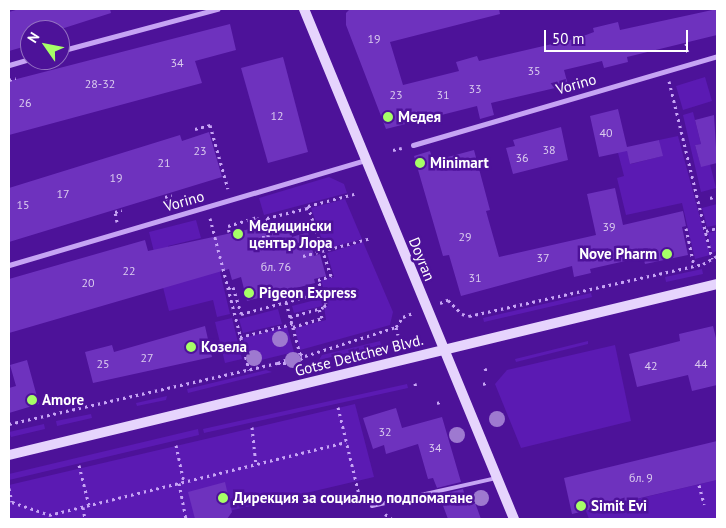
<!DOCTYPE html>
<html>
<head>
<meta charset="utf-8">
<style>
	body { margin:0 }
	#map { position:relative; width:726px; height:528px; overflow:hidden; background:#4d1299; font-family:"PT Sans",sans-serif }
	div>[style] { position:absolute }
	.green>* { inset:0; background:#5b1ab3 }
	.building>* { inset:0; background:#6e32be }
	.path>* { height:3px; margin-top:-1.5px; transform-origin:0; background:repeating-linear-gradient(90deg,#c6a4f4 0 2.5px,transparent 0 6.5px) }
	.lane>* { height:4px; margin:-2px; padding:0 2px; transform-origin:2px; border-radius:2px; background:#c6a4f4 }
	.street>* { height:5px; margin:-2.5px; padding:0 2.5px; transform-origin:2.5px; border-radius:2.5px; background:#c6a4f4 }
	.secondary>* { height:10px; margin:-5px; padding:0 5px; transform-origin:5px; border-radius:5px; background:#e6d4fd }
	.trees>* { width:16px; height:16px; margin:-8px; border-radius:50%; background:#9e79d0 }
	.dots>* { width:14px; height:14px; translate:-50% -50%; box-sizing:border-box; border:2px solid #4d1299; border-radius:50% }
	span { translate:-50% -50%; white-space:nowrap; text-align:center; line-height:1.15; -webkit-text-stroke:5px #4d1299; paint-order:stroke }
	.number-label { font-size:12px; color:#dbccef }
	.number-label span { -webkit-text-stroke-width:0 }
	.street-label { font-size:15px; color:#fff }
	.poi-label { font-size:15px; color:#fff; font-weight:700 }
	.left { translate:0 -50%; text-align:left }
	.right { translate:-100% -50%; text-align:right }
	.frame { position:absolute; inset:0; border:10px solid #fff; pointer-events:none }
	.north { position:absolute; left:20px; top:20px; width:50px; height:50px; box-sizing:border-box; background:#4d1299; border:1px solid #9471c2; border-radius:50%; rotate:303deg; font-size:14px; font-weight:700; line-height:20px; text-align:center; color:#fff }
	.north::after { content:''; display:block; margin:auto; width:18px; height:22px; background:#a6ff67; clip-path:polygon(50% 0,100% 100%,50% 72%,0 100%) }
	.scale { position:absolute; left:544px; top:30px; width:144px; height:22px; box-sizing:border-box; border:2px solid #fff; border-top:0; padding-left:6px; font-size:15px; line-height:18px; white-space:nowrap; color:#fff; -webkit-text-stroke:4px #4d1299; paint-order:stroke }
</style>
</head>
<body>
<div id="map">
	<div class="green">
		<i style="clip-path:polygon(705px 77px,712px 101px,683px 110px,676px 86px)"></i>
		<i style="clip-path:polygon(693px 112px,701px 144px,695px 145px,701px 166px,710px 164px,716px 188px,701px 192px,683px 115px)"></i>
		<i style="clip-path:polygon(678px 136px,710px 255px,695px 259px,682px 203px,626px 215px,617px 178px,624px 176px,617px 149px,626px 147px,631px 164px,662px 156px,659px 140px)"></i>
		<i style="clip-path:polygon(329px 177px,344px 184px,347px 193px,264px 215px,259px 198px)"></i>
		<i style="clip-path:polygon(345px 199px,362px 239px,325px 249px,311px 208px)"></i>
		<i style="clip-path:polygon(717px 204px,717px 225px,707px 227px,702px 208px)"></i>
		<i style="clip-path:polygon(196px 220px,201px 238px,168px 246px,177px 282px,216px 255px,230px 314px,217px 317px,213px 300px,169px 311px,149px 232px)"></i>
		<i style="clip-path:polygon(717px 231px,717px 251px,712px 253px,708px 233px)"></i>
		<i style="clip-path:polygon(363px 242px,393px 312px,390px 325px,300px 350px,295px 328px,326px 320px,324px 307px,328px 306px,321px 280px,334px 277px,327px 253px)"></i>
		<i style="clip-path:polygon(702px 269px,703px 274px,666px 282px,665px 277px)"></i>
		<i style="clip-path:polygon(591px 293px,592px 297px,484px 322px,483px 318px)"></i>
		<i style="clip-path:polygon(323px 298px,322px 306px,294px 313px,292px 306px)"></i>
		<i style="clip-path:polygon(278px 309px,282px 324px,243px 333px,239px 319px)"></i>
		<i style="clip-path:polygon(232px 318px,242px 359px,225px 363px,215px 322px)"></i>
		<i style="clip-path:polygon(287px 327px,294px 352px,249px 363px,243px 338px)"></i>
		<i style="clip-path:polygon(380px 341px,381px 345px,319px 360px,322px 355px)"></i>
		<i style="clip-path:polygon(588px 341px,588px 344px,516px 362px,515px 359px)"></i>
		<i style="clip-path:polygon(615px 345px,631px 421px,521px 448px,495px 384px,507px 370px)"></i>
		<i style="clip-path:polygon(266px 370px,272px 372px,188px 393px,187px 389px)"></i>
		<i style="clip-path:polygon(407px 384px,408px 388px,204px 433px,203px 429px)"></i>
		<i style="clip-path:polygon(167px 396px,166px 400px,137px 406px,136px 403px)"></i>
		<i style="clip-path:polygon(355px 404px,374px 477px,195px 519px,10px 519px,9px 485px)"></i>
		<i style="clip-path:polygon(91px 414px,92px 418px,57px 426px,56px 421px)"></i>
		<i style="clip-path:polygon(44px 424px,45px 429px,11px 437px,9px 432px)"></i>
		<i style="clip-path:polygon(198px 429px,199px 435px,9px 480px,9px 474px)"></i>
		<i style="clip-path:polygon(717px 480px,717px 519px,589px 519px,586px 511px)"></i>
	</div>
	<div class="building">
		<i style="clip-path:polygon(19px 9px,110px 9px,111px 13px,58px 30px,30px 30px,30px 45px,9px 51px,9px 12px)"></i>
		<i style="clip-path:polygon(350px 9px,499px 9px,500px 14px,390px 42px,403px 85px,459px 71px,456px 62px,477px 56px,479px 61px,578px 38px,594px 32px,593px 28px,618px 22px,620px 30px,717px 9px,717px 35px,627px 57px,628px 62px,604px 68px,602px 61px,564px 70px,568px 85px,491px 103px,494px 115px,480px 119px,477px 106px,386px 129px,346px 25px,346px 13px)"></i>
		<i style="clip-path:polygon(230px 24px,236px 50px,195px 61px,202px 83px,9px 135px,9px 81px)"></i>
		<i style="clip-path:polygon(283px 57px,308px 152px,268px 163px,241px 68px)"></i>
		<i style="clip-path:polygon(618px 109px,627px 147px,659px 140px,663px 156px,630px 164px,627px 151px,599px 157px,590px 116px)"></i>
		<i style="clip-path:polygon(714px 115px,717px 163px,701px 167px,695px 145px,701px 144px,695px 120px)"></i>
		<i style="clip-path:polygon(561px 127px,568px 160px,513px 174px,506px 148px,515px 146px,513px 140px)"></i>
		<i style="clip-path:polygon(209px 132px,222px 177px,9px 242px,9px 188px,180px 135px,182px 141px)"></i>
		<i style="clip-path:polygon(474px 150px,490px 210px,486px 211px,499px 257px,596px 235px,587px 194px,615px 188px,623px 225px,683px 211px,686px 226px,682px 227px,688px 255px,645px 264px,643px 257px,590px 269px,591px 273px,574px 277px,572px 266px,461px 296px,449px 255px,443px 256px,414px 156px,430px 151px,433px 161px)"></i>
		<i style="clip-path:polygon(288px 221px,292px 237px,308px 232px,314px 256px,320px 254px,326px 276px,314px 279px,315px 283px,247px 301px,241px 277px,232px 280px,229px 269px,9px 333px,9px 279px,145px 240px,148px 251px)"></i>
		<i style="clip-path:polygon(205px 326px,212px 357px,93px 383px,85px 352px,112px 345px,114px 352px)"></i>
		<i style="clip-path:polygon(713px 326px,717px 342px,717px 385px,692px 391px,688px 375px,637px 387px,629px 354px,680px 341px,679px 334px)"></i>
		<i style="clip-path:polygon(27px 360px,39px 404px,9px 413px,9px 388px,16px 386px,10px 365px)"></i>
		<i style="clip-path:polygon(396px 408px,402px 428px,442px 417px,461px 482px,437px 488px,433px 478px,428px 479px,418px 444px,386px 454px,384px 445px,373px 449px,363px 418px)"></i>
		<i style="clip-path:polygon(717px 441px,717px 480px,572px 514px,564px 478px)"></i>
		<i style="clip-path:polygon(225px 482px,232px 512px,227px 519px,195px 519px,188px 492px)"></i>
		<i style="clip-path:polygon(463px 489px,465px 496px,472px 494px,481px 519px,448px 519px,439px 495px)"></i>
	</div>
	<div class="path">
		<i style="left:686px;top:43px;width:10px;rotate:79deg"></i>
		<i style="left:9px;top:80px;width:7px;rotate:-16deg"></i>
		<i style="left:669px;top:81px;width:183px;rotate:76.4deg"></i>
		<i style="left:195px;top:129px;width:16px;rotate:-15deg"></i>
		<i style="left:210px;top:125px;width:66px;rotate:74.3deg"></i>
		<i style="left:393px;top:150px;width:9px;rotate:-13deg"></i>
		<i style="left:710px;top:198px;width:7px;rotate:-16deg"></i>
		<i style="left:168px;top:208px;width:11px;rotate:-105deg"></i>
		<i style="left:165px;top:197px;width:7px;rotate:-16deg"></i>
		<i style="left:210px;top:218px;width:157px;rotate:75.6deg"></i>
		<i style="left:117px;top:222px;width:10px;rotate:-101deg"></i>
		<i style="left:115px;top:212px;width:7px;rotate:-16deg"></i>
		<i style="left:270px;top:226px;width:9px;rotate:-111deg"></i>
		<i style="left:267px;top:218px;width:42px;rotate:-13.7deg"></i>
		<i style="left:686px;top:228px;width:39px;rotate:78deg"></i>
		<i style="left:261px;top:230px;width:5px;rotate:-22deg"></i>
		<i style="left:266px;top:228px;width:16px;rotate:75deg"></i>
		<i style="left:706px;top:231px;width:11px;rotate:-15deg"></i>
		<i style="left:229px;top:232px;width:6px;rotate:-99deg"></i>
		<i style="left:228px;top:226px;width:30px;rotate:-17deg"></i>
		<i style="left:257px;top:217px;width:29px;rotate:72deg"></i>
		<i style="left:303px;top:256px;width:70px;rotate:-14.8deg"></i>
		<i style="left:228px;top:288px;width:5px;rotate:-11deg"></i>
		<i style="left:233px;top:287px;width:28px;rotate:73deg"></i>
		<i style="left:241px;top:314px;width:78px;rotate:-14.9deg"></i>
		<i style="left:286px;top:302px;width:54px;rotate:74.9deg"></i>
		<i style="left:440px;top:303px;width:9px;rotate:-21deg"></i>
		<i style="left:448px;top:300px;width:20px;rotate:45deg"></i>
		<i style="left:462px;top:314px;width:7px;rotate:16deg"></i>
		<i style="left:469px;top:316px;width:240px;rotate:-12.5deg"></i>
		<i style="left:703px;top:264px;width:16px;rotate:-30deg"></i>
		<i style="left:290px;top:317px;width:35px;rotate:-16deg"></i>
		<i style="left:324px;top:307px;width:4px;rotate:-56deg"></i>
		<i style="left:326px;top:304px;width:25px;rotate:-108deg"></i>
		<i style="left:318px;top:280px;width:14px;rotate:-17deg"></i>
		<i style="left:331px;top:276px;width:74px;rotate:-108.2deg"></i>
		<i style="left:308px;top:206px;width:48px;rotate:-14.6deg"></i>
		<i style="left:293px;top:327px;width:30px;rotate:-17deg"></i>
		<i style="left:322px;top:318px;width:9px;rotate:-108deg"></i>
		<i style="left:396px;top:327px;width:8px;rotate:76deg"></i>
		<i style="left:240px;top:337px;width:54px;rotate:-14deg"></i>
		<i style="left:278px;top:363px;width:24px;rotate:-22deg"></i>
		<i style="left:300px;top:354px;width:5px;rotate:22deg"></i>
		<i style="left:485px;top:368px;width:5px;rotate:68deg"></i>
		<i style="left:415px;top:383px;width:6px;rotate:81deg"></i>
		<i style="left:483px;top:384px;width:6px;rotate:-18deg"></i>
		<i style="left:437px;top:403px;width:3px;rotate:-18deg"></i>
		<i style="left:338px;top:407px;width:99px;rotate:76.5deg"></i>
		<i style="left:9px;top:424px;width:275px;rotate:-12.8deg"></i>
		<i style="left:277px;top:363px;width:18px"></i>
		<i style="left:295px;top:363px;width:12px;rotate:-35deg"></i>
		<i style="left:305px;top:356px;width:96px;rotate:-17.7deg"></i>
		<i style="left:396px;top:327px;width:12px;rotate:-55deg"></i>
		<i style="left:403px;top:317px;width:11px;rotate:-22deg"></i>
		<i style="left:252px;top:427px;width:37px;rotate:84deg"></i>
		<i style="left:176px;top:445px;width:38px;rotate:78deg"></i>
		<i style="left:79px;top:465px;width:41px;rotate:76deg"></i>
		<i style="left:179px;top:483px;width:37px;rotate:79deg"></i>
		<i style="left:699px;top:485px;width:20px;rotate:75deg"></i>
		<i style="left:9px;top:488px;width:14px;rotate:78deg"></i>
		<i style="left:12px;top:502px;width:39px;rotate:19deg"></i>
		<i style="left:49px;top:515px;width:306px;rotate:-13.8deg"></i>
		<i style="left:83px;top:507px;width:12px;rotate:81deg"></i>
		<i style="left:385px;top:514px;width:9px;rotate:36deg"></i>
	</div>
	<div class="lane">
		<i style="left:372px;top:506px;width:127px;rotate:-12.7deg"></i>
	</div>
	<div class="street">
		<i style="left:60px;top:51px;width:163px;rotate:-15deg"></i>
		<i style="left:9px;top:65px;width:22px;rotate:-16deg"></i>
		<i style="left:413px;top:145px;width:317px;rotate:-16.3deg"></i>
		<i style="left:9px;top:265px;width:372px;rotate:-16.4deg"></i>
	</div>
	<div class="secondary">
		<i style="left:304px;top:9px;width:552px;rotate:67.62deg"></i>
		<i style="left:9px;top:455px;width:728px;rotate:-13.58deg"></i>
	</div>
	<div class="trees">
		<i style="left:280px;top:339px"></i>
		<i style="left:254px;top:358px"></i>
		<i style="left:293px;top:360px"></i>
		<i style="left:497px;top:419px"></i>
		<i style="left:457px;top:435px"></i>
		<i style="left:481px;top:498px"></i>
	</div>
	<div class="dots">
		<i style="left:388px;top:117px;background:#a6ff67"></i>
		<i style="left:420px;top:163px;background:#a6ff67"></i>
		<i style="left:238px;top:234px;background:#a6ff67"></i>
		<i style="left:667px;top:254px;background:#a6ff67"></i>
		<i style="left:249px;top:293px;background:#a6ff67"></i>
		<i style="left:191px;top:347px;background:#a6ff67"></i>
		<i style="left:32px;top:400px;background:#a6ff67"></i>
		<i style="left:223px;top:498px;background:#a6ff67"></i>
		<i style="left:581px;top:506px;background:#a6ff67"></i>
	</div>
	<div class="number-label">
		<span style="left:374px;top:39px">19</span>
		<span style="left:177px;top:63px">34</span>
		<span style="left:534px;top:71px">35</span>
		<span style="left:100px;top:84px">28-32</span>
		<span style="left:475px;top:89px">33</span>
		<span style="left:396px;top:95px">23</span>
		<span style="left:443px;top:95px">31</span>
		<span style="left:25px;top:103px">26</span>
		<span style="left:277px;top:116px">12</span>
		<span style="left:606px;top:133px">40</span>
		<span style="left:549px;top:150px">38</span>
		<span style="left:200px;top:151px">23</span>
		<span style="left:522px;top:158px">36</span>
		<span style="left:164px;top:163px">21</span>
		<span style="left:116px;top:178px">19</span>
		<span style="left:63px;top:194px">17</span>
		<span style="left:23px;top:205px">15</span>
		<span style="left:609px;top:227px">39</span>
		<span style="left:465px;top:237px">29</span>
		<span style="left:543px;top:258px">37</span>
		<span style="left:276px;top:267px">бл. 76</span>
		<span style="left:129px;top:271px">22</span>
		<span style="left:475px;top:278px">31</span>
		<span style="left:88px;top:283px">20</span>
		<span style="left:147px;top:358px">27</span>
		<span style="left:103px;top:364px">25</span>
		<span style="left:701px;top:364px">44</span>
		<span style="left:651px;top:366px">42</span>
		<span style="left:385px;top:432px">32</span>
		<span style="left:435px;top:448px">34</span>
		<span style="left:641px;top:478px">бл. 9</span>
	</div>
	<div class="street-label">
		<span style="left:576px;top:84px;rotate:-16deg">Vorino</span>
		<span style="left:184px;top:201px;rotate:-16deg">Vorino</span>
		<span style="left:422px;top:259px;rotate:68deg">Doyran</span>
		<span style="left:359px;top:355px;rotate:-14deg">Gotse Deltchev Blvd.</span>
	</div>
	<div class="poi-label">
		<span class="left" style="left:398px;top:117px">Медея</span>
		<span class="left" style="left:430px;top:163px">Minimart</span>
		<span class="left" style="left:249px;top:234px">Медицински<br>център Лора</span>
		<span class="right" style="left:657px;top:254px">Nove Pharm</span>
		<span class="left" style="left:259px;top:293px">Pigeon Express</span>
		<span class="left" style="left:201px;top:347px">Козела</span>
		<span class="left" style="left:42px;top:400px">Amore</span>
		<span class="left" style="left:233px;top:498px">Дирекция за социално подпомагане</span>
		<span class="left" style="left:591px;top:506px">Simit Evi</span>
	</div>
	<div class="frame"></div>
	<div class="north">N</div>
	<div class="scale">50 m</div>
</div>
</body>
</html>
